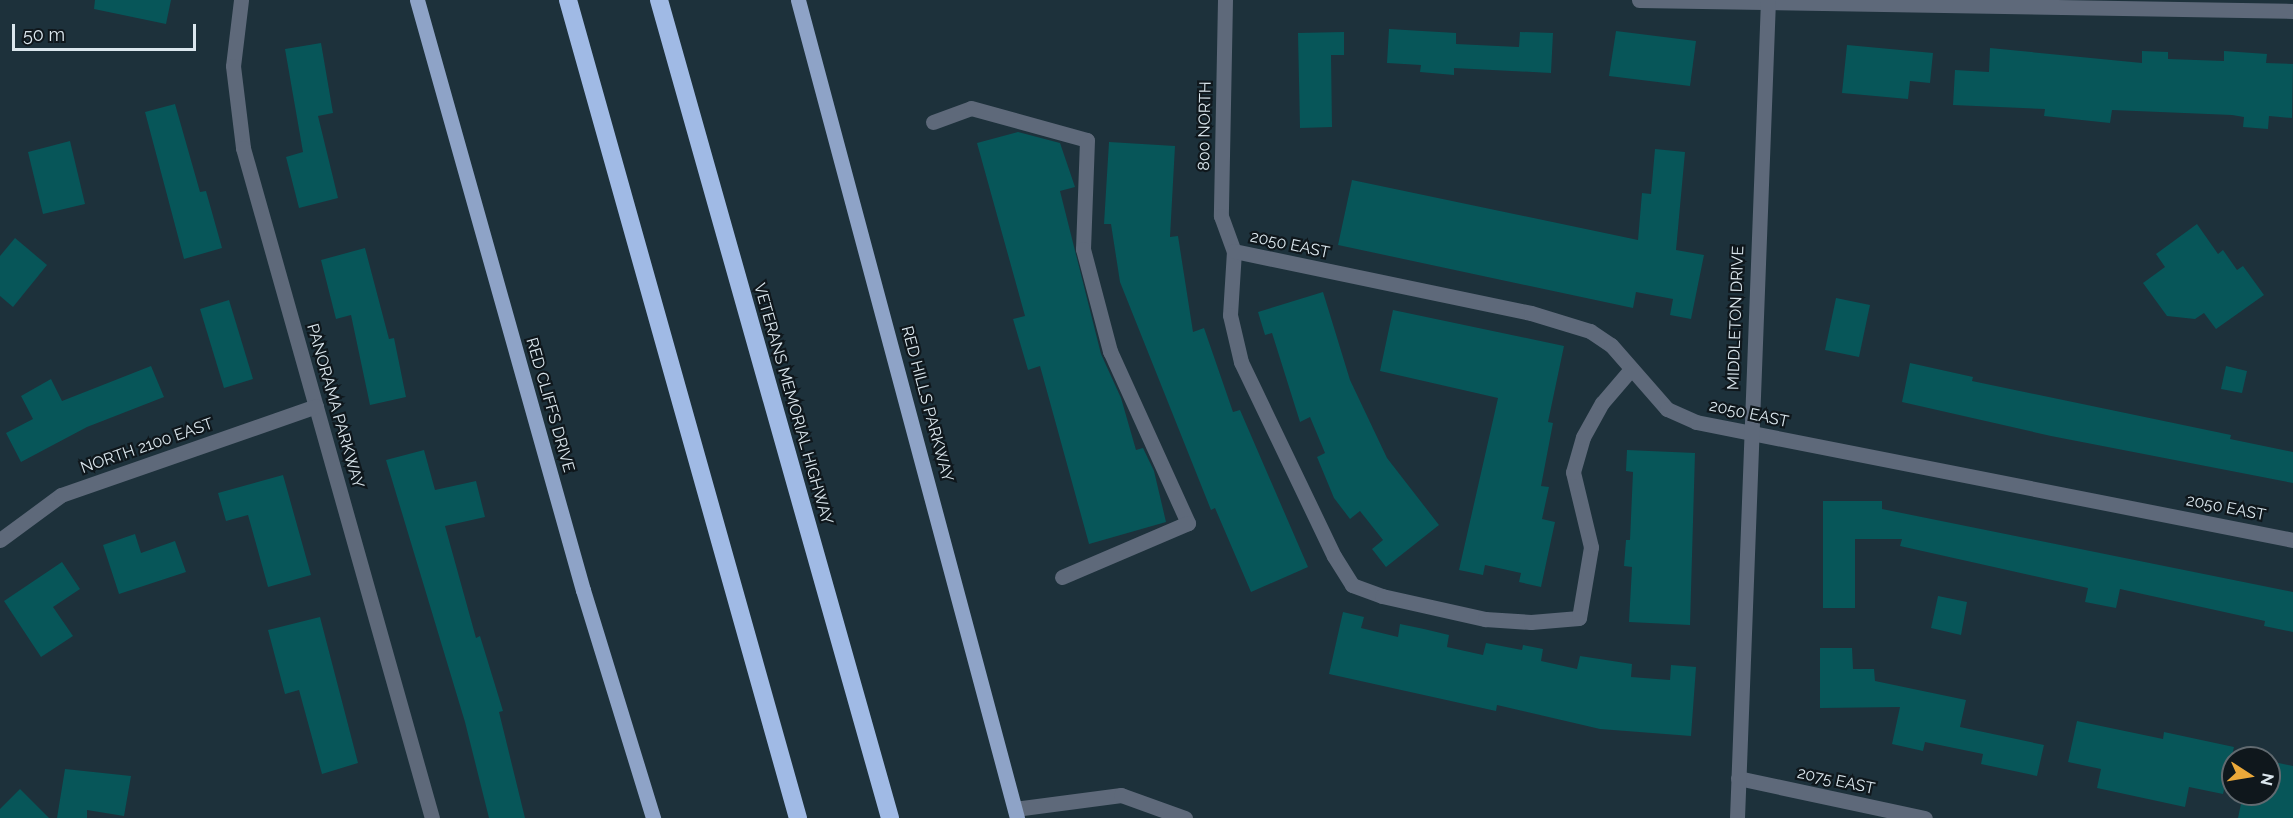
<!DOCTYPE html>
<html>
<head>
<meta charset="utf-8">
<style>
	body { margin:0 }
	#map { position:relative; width:2293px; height:818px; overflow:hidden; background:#1d313b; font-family:Raleway,sans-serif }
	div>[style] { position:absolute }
	.building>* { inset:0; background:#075659 }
	.minor>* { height:15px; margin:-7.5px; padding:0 7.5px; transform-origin:7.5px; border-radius:7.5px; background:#5e697a }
	.major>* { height:15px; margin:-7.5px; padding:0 7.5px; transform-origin:7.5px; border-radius:7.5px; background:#8ea3c7 }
	.highway>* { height:18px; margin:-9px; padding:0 9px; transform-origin:9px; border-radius:9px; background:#a0bae5 }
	span { translate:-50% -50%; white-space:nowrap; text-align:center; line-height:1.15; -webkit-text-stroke:4.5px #0f171c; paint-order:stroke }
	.street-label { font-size:16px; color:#dbe7ee }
	.north { position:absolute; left:2221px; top:746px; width:60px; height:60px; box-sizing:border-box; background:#0f171c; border:2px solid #616a70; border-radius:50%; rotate:102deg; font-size:16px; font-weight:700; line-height:24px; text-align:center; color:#dbe7ee }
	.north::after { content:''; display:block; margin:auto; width:21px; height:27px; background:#eca93a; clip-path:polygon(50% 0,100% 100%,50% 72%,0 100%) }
	.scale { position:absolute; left:12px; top:24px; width:184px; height:27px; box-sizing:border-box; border:3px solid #dbe7ee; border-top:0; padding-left:8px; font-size:18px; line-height:21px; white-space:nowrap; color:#dbe7ee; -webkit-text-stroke:4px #0f171c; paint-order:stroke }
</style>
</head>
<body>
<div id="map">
	<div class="building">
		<i style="clip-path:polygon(95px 0,171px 0,166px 24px,94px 9px)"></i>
		<i style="clip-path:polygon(1389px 29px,1456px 33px,1456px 44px,1519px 47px,1520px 32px,1553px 33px,1551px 73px,1454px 68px,1454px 75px,1420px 72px,1421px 65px,1387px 63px)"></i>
		<i style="clip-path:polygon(1616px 31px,1696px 41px,1690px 86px,1609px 76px)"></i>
		<i style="clip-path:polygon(1344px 32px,1344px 55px,1331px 55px,1332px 127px,1300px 128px,1298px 33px)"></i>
		<i style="clip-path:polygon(321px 43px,333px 113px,318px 116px,338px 198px,299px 208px,286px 157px,303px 152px,285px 49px)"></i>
		<i style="clip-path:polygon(1847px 45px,1933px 53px,1930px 83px,1910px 81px,1908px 99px,1842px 93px)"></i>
		<i style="clip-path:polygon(1990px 48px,2142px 63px,2142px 51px,2168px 52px,2168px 59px,2224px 61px,2224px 51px,2267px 54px,2266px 63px,2293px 64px,2292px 118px,2269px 116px,2268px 129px,2243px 127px,2244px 117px,2232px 115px,2112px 110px,2110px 123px,2044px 116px,2045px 109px,1953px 105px,1955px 70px,1989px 72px)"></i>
		<i style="clip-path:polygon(175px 104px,200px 192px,206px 191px,222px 248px,184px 259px,145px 112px)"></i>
		<i style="clip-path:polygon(1018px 132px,1060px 143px,1075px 187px,1060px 191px,1101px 354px,1121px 398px,1136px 450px,1143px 448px,1154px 471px,1166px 522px,1089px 544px,1040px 366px,1028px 370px,1013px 319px,1025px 316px,977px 143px)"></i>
		<i style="clip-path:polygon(70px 141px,85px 204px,43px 214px,28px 152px)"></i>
		<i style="clip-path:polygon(1109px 142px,1175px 146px,1170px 237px,1178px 236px,1193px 332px,1204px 328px,1233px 412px,1240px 410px,1308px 567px,1251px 592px,1215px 508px,1211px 510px,1120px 282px,1111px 224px,1104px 224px)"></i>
		<i style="clip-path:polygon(1655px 149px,1685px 152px,1676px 250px,1704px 255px,1691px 319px,1670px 315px,1673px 299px,1636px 292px,1633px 308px,1338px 245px,1352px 180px,1638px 240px,1642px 193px,1651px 194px)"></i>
		<i style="clip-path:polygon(2197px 224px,2218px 254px,2223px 250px,2237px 270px,2243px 266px,2264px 295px,2216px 329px,2204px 313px,2195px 319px,2167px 316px,2143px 283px,2165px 267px,2156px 254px)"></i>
		<i style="clip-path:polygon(15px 238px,47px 265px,13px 307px,0 296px,0 256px)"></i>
		<i style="clip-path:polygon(365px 248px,389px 339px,394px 338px,406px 397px,370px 405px,351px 315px,336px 319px,321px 260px)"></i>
		<i style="clip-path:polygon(1323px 292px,1350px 380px,1387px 458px,1439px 525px,1386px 567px,1372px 549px,1383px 540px,1360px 511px,1350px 519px,1334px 498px,1317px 457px,1325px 453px,1310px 417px,1300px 422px,1272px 333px,1265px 335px,1258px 312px)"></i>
		<i style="clip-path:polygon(1836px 298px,1870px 305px,1859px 357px,1825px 350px)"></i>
		<i style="clip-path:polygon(229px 300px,253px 379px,224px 388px,200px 309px)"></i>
		<i style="clip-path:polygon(1393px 310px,1564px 346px,1548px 422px,1553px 423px,1541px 486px,1549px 487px,1542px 519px,1555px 522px,1541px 587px,1519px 582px,1521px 573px,1485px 565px,1483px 575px,1459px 570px,1498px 398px,1380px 371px)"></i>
		<i style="clip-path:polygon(1910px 363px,1973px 377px,1972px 381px,2231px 435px,2230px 439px,2293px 452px,2293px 483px,2051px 436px,1902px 402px)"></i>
		<i style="clip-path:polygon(151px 366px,164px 397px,87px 427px,21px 462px,6px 433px,33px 419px,21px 396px,51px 379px,62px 401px)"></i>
		<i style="clip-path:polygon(2226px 366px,2247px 371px,2242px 393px,2221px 389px)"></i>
		<i style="clip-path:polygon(424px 450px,435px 490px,476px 481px,485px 517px,445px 526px,476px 638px,480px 636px,503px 711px,499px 712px,525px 818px,489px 818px,465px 722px,386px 460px)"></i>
		<i style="clip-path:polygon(1627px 450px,1695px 453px,1690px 625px,1629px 622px,1632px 567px,1624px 566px,1626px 540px,1630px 540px,1633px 472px,1626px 471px)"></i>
		<i style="clip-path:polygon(283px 475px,311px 575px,268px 587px,248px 515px,226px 521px,218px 493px)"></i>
		<i style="clip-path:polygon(1823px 501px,1882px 501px,1882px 509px,2293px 592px,2293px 632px,2264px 626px,2265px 621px,2120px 589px,2116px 608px,2085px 602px,2088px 588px,1900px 546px,1902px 539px,1855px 539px,1855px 608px,1823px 608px)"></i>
		<i style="clip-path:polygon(135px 534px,141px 553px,175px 541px,186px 572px,119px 594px,103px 545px)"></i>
		<i style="clip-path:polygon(62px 562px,80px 589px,53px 607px,73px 636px,41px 657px,4px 601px)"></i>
		<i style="clip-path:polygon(1938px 596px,1967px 602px,1961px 635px,1931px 628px)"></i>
		<i style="clip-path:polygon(1343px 612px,1364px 617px,1361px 628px,1398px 637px,1400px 624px,1424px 629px,1449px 635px,1447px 647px,1483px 655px,1486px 643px,1522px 650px,1523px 645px,1543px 649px,1541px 661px,1577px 669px,1580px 656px,1632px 664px,1631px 677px,1670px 680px,1671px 665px,1696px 667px,1691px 736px,1600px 729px,1497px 705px,1496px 711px,1329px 674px)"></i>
		<i style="clip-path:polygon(320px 617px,358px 763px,322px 774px,299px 690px,285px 694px,268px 630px)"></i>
		<i style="clip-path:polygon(1820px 648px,1852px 648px,1853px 669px,1874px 669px,1875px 681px,1966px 700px,1960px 727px,2044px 745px,2037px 776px,1981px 764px,1983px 754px,1925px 742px,1923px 751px,1892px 744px,1900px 707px,1820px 708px)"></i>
		<i style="clip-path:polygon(2077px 721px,2163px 739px,2164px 732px,2234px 747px,2223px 794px,2189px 787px,2185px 807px,2097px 788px,2101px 769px,2068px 762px)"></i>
		<i style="clip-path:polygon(2269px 761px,2293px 766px,2293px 818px,2238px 818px,2243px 794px,2269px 794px)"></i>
		<i style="clip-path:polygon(65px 769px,131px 776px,124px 816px,87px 810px,87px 818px,57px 818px)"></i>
		<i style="clip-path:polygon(20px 789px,49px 818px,0 818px,0 809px)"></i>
	</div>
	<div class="minor">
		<i style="left:241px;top:0;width:66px;rotate:96.9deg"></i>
		<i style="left:233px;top:66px;width:83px;rotate:83deg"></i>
		<i style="left:243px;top:148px;width:696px;rotate:74.25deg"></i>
		<i style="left:1225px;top:0;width:216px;rotate:91.1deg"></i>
		<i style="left:1221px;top:216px;width:37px;rotate:70deg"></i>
		<i style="left:1234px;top:251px;width:64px;rotate:93.6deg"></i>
		<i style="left:1230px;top:315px;width:48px;rotate:76.8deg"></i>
		<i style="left:1241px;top:362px;width:215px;rotate:64.4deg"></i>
		<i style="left:1334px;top:556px;width:34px;rotate:58deg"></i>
		<i style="left:1352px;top:585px;width:32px;rotate:20deg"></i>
		<i style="left:1382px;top:596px;width:106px;rotate:12.6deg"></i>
		<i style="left:1485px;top:619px;width:46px;rotate:3.7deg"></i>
		<i style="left:1531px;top:622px;width:48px;rotate:-4.8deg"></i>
		<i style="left:1579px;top:618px;width:72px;rotate:-80.4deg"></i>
		<i style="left:1591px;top:547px;width:77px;rotate:-103.5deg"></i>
		<i style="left:1573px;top:472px;width:36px;rotate:-74deg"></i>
		<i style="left:1583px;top:437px;width:39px;rotate:-61deg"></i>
		<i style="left:1602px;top:403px;width:45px;rotate:-49.5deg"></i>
		<i style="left:1639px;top:0;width:654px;rotate:0.96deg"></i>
		<i style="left:933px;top:122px;width:40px;rotate:-20.2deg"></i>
		<i style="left:971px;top:108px;width:120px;rotate:15.4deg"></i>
		<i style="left:1087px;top:140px;width:109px;rotate:92.1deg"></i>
		<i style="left:1083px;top:249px;width:106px;rotate:75.2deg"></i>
		<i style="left:1110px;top:351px;width:189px;rotate:65.6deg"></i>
		<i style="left:1188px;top:523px;width:137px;rotate:156.8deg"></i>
		<i style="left:1234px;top:251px;width:303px;rotate:11.8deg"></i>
		<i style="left:1531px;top:313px;width:62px;rotate:17deg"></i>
		<i style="left:1590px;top:331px;width:25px;rotate:34deg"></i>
		<i style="left:1611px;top:345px;width:85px;rotate:48.8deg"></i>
		<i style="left:1667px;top:409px;width:32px;rotate:24deg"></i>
		<i style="left:1696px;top:422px;width:609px;rotate:11.18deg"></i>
		<i style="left:0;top:540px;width:76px;rotate:-36.4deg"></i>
		<i style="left:61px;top:495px;width:270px;rotate:-19.2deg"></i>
		<i style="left:1738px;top:778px;width:191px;rotate:12.1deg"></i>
		<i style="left:1015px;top:809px;width:107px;rotate:-7.5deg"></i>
		<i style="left:1121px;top:795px;width:68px;rotate:19.8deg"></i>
		<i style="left:1737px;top:818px;width:819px;rotate:-87.83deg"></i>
	</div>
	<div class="major">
		<i style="left:417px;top:0;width:613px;rotate:74.29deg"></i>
		<i style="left:583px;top:590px;width:239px;rotate:72.9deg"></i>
		<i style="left:798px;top:0;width:847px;rotate:75.01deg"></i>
	</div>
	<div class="highway">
		<i style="left:568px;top:0;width:850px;rotate:74.3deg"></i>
		<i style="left:659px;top:0;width:850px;rotate:74.23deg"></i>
	</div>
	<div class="street-label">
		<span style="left:1205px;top:126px;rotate:-89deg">800 NORTH</span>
		<span style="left:1290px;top:245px;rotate:12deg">2050 EAST</span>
		<span style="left:1736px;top:318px;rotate:-88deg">MIDDLETON DRIVE</span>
		<span style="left:793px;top:404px;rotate:74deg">VETERANS MEMORIAL HIGHWAY</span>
		<span style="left:927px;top:404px;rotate:75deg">RED HILLS PARKWAY</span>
		<span style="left:550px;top:405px;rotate:74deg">RED CLIFFS DRIVE</span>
		<span style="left:335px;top:406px;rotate:74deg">PANORAMA PARKWAY</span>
		<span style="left:1749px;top:414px;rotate:12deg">2050 EAST</span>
		<span style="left:147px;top:446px;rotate:-19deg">NORTH 2100 EAST</span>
		<span style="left:2226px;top:508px;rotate:11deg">2050 EAST</span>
		<span style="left:1836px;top:781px;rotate:12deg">2075 EAST</span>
	</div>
	<div class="north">N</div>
	<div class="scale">50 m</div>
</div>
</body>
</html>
